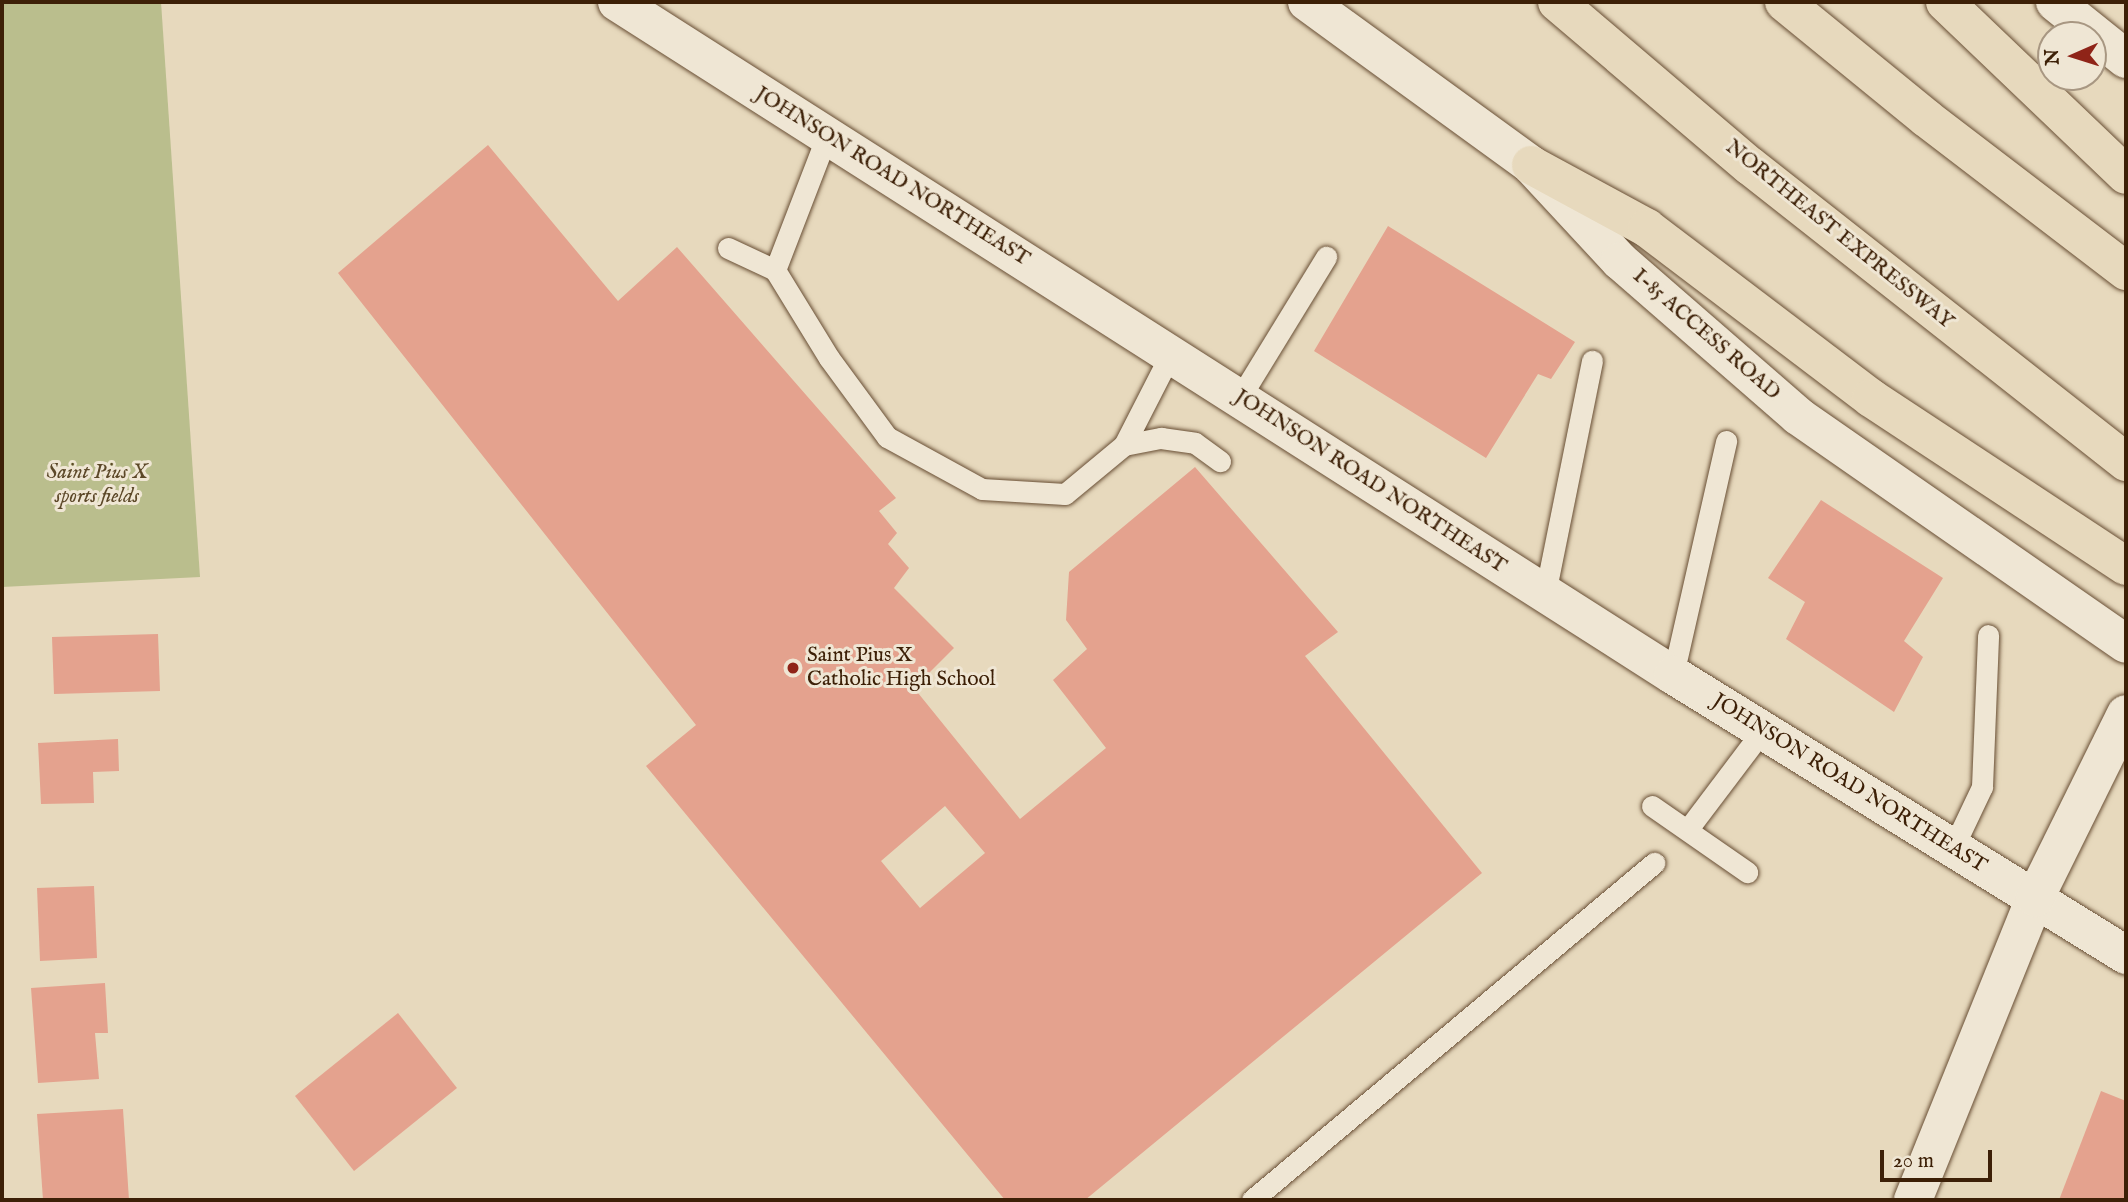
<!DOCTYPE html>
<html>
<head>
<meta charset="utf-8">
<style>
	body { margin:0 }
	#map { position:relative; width:2128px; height:1202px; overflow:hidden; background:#e7d9bd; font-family:"IM FELL English",serif }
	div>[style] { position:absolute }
	.green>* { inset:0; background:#babe8d }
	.building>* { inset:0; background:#e4a28e }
	.roads { filter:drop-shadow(0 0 2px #684e34) drop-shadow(0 0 2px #684e34) }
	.lane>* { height:21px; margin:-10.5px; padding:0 10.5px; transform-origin:10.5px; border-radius:10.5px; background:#efe6d4 }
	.street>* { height:38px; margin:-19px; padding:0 19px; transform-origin:19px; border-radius:19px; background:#efe6d4 }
	.secondary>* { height:38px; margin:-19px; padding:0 19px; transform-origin:19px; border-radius:19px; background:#efe6d4 }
	.highway>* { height:38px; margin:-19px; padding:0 19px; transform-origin:19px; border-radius:19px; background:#e7d9bd }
	.dots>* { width:19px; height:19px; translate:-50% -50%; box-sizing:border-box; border:4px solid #efe6d4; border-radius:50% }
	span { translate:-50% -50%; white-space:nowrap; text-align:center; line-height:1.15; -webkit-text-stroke:6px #efe6d4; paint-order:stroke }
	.street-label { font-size:21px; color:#3d2007 }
	.park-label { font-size:21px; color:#5c4828; font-style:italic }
	.poi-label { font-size:21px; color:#3d2007 }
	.left { translate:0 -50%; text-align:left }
	.frame { position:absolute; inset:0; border:4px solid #3d2007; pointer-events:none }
	.north { position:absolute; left:2037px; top:21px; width:70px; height:70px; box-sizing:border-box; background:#efe6d4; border:2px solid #a89782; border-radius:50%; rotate:267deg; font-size:19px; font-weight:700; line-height:28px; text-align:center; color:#3d2007 }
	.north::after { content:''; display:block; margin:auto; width:24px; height:32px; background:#8f2418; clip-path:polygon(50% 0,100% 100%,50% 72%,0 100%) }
	.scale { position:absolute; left:1880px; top:1150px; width:112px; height:32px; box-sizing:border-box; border:4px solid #3d2007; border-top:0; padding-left:9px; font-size:21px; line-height:24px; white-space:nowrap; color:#3d2007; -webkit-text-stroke:5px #efe6d4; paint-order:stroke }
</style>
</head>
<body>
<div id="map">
	<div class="green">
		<i style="clip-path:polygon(2px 2px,161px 2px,200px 577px,2px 587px)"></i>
	</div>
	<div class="building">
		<i style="clip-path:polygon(evenodd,488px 145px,618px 301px,677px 247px,896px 498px,879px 511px,897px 533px,888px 544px,909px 568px,894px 588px,954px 648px,914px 688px,1020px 819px,1106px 748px,1053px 680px,1087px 649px,1066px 620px,1069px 572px,1195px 467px,1338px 632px,1305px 656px,1482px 873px,1085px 1200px,1005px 1200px,646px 766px,696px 725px,338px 273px,488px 145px,945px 806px,985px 853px,920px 908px,881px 861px,945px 806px)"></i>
		<i style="clip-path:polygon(1388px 226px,1575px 342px,1551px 379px,1538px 374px,1486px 458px,1314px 351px)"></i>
		<i style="clip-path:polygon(1821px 500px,1943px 578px,1904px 641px,1923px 657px,1894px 712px,1786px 639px,1805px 602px,1768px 578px)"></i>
		<i style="clip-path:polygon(158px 634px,160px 691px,54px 694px,52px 637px)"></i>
		<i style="clip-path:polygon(118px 739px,119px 771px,93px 772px,94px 803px,41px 804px,38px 743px)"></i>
		<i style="clip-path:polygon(94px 886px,97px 958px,40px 961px,37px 888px)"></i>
		<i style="clip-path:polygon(105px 983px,108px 1033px,95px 1033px,99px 1079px,38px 1083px,31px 988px)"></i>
		<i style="clip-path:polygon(398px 1013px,457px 1088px,354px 1171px,295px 1096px)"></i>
		<i style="clip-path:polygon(2101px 1091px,2126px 1101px,2126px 1194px,2124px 1200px,2059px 1200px)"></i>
		<i style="clip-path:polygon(123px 1109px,129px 1200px,43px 1200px,37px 1114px)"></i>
	</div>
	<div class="roads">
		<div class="lane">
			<i style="left:826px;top:138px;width:142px;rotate:111.1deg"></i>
			<i style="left:775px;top:270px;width:103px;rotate:58.5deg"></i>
			<i style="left:829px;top:358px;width:98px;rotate:53.7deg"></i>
			<i style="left:887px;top:437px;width:108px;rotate:28.7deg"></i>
			<i style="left:982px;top:489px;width:83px;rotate:3.4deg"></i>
			<i style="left:1065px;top:494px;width:77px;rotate:-39.7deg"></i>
			<i style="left:1124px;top:445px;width:103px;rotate:-62.9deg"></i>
			<i style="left:728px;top:248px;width:52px;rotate:25.1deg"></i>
			<i style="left:1239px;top:399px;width:167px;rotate:-58.5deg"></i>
			<i style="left:1124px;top:445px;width:38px;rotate:-11deg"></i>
			<i style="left:1161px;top:438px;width:34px;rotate:8deg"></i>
			<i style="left:1195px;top:443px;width:31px;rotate:36deg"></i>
			<i style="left:1545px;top:594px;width:238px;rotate:-78.6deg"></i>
			<i style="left:1673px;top:675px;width:240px;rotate:-77.2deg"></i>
			<i style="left:1652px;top:806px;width:116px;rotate:34.8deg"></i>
			<i style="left:1688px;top:829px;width:123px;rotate:-52.9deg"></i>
			<i style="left:1953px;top:848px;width:68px;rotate:-64.6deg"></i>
			<i style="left:1982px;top:787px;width:152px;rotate:-87.7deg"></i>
			<i style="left:1252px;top:1200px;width:525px;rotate:-39.97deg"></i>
		</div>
		<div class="street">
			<i style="left:617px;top:2px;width:1252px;rotate:32.51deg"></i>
			<i style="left:1673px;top:675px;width:533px;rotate:31.72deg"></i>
			<i style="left:1913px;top:1200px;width:326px;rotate:-68deg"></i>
			<i style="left:2035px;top:898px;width:205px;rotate:-63.7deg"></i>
		</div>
		<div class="secondary">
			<i style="left:1307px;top:2px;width:277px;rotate:36deg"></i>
			<i style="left:1531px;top:165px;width:131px;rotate:47.2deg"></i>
			<i style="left:1620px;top:261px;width:236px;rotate:41deg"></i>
			<i style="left:1798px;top:416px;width:399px;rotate:34.8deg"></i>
			<i style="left:2055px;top:2px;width:91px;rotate:38.8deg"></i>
		</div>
		<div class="highway">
			<i style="left:1557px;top:2px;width:253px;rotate:40.4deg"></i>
			<i style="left:1750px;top:166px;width:479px;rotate:38.2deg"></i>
			<i style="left:1784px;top:2px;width:183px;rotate:39.2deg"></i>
			<i style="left:1926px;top:118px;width:252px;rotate:37.4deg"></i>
			<i style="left:1945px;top:2px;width:250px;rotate:43.7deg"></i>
			<i style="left:1531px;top:165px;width:132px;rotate:28.5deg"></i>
			<i style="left:1647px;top:228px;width:281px;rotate:37.2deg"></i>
			<i style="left:1871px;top:398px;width:305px;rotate:33.4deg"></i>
		</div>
	</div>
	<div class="dots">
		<i style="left:793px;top:668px;background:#8f2418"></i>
	</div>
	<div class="street-label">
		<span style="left:892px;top:177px;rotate:32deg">JOHNSON ROAD NORTHEAST</span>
		<span style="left:1839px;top:235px;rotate:39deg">NORTHEAST EXPRESSWAY</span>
		<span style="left:1706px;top:335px;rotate:41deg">I-85 ACCESS ROAD</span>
		<span style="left:1370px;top:482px;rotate:33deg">JOHNSON ROAD NORTHEAST</span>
		<span style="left:1849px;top:784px;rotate:32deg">JOHNSON ROAD NORTHEAST</span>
	</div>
	<div class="park-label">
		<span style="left:97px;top:485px">Saint Pius X<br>sports fields</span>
	</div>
	<div class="poi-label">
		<span class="left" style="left:807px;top:668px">Saint Pius X<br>Catholic High School</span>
	</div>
	<div class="frame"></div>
	<div class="north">N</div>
	<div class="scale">20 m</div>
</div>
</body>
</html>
